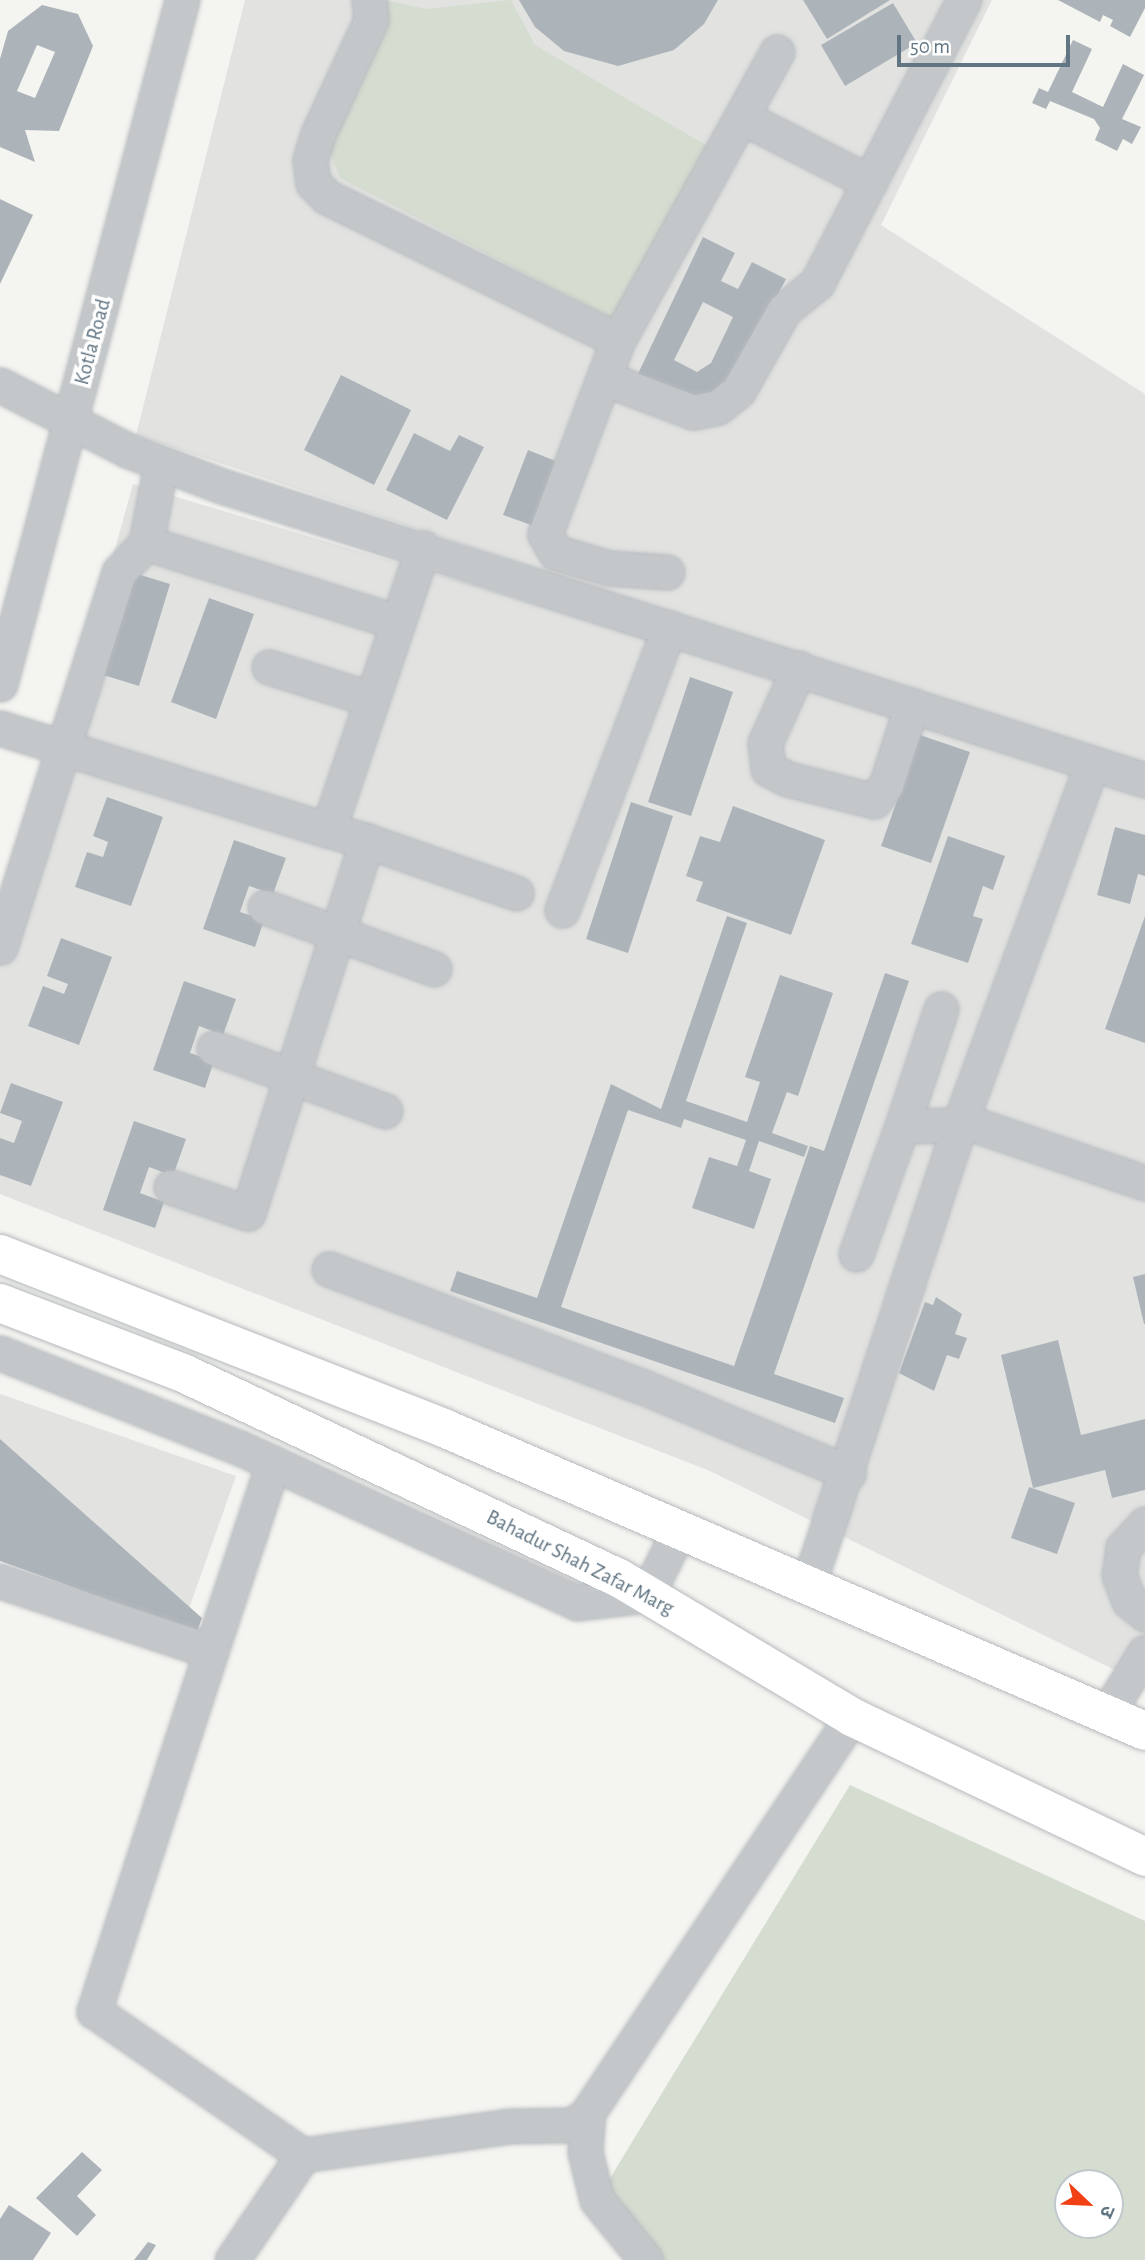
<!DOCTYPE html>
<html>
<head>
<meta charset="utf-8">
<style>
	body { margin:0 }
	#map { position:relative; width:1145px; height:2260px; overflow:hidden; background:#f4f4f0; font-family:"Alegreya Sans","Noto Sans Devanagari",sans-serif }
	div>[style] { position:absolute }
	.built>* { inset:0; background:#e2e3e1 }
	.green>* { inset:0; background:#d5dcd0 }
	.building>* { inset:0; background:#adb4b9 }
	.roads { filter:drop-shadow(0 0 2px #b6babe) drop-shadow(0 0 2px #b6babe) }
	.minor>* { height:33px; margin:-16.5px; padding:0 16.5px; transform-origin:16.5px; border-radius:16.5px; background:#c3c7ca }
	.major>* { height:38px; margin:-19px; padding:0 19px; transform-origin:19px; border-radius:19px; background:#fff }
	span { translate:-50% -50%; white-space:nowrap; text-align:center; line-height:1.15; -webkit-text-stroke:7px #fff; paint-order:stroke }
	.street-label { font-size:21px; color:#617583 }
	.north { position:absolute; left:1054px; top:2169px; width:70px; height:70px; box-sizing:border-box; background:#fff; border:2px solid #c0c8cd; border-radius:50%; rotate:113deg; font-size:19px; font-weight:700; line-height:28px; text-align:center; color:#617583 }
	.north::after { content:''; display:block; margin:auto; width:24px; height:32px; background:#f04014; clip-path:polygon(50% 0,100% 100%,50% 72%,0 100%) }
	.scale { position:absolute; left:897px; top:35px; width:173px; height:32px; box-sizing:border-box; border:4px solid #617583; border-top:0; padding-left:9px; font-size:21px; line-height:24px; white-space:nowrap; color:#617583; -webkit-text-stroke:5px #fff; paint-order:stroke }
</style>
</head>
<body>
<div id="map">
	<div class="built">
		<i style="clip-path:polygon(245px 0,992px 0,881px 225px,1145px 394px,1145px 1685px,710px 1471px,0 1194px,0 963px,133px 484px,670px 644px,683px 618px,136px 435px)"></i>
		<i style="clip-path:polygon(0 1394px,236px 1476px,186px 1617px,0 1553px)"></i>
	</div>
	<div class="green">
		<i style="clip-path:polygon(385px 0,426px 9px,511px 0,535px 45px,716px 151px,621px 323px,340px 178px,328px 149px)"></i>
		<i style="clip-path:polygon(evenodd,850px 1785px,1145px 1921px,1145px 2260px,651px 2260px,604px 2188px,850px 1785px,1068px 2183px,1110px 2183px,1110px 2225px,1068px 2225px,1068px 2183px)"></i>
	</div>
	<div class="building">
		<i style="clip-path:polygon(519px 0,718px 0,704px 24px,674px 50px,618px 66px,564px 51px,535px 27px)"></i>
		<i style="clip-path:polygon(803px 0,890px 0,827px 39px)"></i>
		<i style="clip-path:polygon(1058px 0,1145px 0,1145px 8px,1130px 37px,1110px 26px,1113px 20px,1103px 15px,1100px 22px)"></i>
		<i style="clip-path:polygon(893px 3px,917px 43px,845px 86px,821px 45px)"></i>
		<i style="clip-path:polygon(evenodd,42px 5px,78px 14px,93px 46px,59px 131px,25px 130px,35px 162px,0 147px,0 59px,8px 31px,42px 5px,37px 45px,55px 52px,35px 98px,17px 91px,37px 45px)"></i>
		<i style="clip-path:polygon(1073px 40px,1092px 49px,1072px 92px,1103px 107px,1123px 64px,1144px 75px,1122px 119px,1141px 127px,1132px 144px,1123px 139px,1117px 151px,1095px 140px,1100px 128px,1094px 119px,1050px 101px,1046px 109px,1032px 103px,1039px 88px,1048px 92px)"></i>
		<i style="clip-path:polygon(0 199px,33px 215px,0 284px)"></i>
		<i style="clip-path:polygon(evenodd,703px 237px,735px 253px,721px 281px,738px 289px,752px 262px,786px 279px,724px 397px,697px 404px,636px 378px,703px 237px,703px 302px,733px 317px,711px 363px,697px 372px,674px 360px,703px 302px)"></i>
		<i style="clip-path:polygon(341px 375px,411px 410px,374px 485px,304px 450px)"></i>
		<i style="clip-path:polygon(414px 433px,450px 451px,459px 435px,484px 447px,447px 520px,386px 490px)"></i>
		<i style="clip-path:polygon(528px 450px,558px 462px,534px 526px,503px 515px)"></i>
		<i style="clip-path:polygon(131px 572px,170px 584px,139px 686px,100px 674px)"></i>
		<i style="clip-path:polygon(209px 598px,254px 614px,216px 719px,171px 702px)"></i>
		<i style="clip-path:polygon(690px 677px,733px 692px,691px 816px,648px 802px)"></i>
		<i style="clip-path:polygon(920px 735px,970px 752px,931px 863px,881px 846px)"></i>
		<i style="clip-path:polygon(107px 797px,163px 817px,131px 906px,75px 887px,87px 852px,103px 857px,108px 842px,93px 836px)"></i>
		<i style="clip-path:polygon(631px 802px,673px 816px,628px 953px,586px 939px)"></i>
		<i style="clip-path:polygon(733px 806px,825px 840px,791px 935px,696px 901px,703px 882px,686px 876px,700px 836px,720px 842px)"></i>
		<i style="clip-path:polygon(1115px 827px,1145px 835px,1145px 876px,1138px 874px,1130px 904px,1097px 895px)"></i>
		<i style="clip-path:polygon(948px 836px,1005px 856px,993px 890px,983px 886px,973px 916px,983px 919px,968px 963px,911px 944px)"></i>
		<i style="clip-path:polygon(234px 840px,286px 858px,273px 894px,249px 886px,240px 912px,264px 920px,255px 947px,203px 929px)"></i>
		<i style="clip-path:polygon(727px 916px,747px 923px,686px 1101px,747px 1122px,760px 1082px,745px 1077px,780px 975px,833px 993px,798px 1096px,787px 1092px,772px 1133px,808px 1146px,804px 1157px,759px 1141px,749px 1171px,771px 1179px,754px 1229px,692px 1208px,709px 1157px,737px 1166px,746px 1140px,684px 1119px,681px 1128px,628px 1110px,561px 1307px,734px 1366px,810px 1146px,824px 1151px,885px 973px,909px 981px,774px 1374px,844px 1398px,835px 1423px,450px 1291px,457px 1271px,537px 1298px,611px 1084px,661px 1109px)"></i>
		<i style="clip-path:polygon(1145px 916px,1145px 1043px,1105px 1029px)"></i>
		<i style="clip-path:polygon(61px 938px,112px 957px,79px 1045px,28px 1026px,43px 986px,64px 994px,68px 984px,47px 976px)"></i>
		<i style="clip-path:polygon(184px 981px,236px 999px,223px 1035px,199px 1026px,190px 1053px,214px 1061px,205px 1088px,153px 1070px)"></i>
		<i style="clip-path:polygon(11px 1083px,63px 1102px,31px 1186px,0 1175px,0 1138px,14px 1143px,22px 1121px,0 1113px)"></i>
		<i style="clip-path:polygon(134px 1121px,186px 1139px,173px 1176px,149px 1167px,140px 1193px,164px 1202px,155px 1228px,103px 1210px)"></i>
		<i style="clip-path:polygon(1145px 1274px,1145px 1324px,1144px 1324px,1133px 1277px)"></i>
		<i style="clip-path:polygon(936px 1297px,962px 1314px,955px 1334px,967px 1338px,959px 1359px,947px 1355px,934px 1391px,899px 1373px,925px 1302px,933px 1305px)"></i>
		<i style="clip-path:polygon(1058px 1340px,1081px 1435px,1145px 1419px,1145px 1490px,1112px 1498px,1105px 1470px,1033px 1488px,1001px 1355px)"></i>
		<i style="clip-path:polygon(0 1439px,202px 1618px,197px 1632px,0 1561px)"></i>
		<i style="clip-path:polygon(1029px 1487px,1075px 1503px,1057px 1554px,1011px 1538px)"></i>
		<i style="clip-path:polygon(82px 2152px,102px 2170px,77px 2196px,96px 2215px,77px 2236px,36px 2198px)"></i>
		<i style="clip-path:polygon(9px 2205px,51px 2233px,33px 2260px,0 2260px,0 2219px)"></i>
		<i style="clip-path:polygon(148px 2242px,156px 2245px,147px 2260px,134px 2260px)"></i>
	</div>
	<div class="roads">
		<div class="minor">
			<i style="left:369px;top:0;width:20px;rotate:84deg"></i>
			<i style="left:371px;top:20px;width:126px;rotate:114.9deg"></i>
			<i style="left:318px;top:134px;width:28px;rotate:107deg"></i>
			<i style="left:310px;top:161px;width:22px;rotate:82deg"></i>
			<i style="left:313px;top:183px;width:20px;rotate:45deg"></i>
			<i style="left:327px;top:197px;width:324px;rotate:26.2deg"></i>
			<i style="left:742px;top:117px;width:143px;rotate:27.1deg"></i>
			<i style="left:606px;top:379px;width:93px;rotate:20.8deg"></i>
			<i style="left:693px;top:412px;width:25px;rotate:-11deg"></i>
			<i style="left:718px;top:407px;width:26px;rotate:-39deg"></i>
			<i style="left:738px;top:391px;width:93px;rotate:-60.4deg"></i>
			<i style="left:784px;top:310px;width:43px;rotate:-39.3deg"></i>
			<i style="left:817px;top:283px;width:319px;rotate:-62.6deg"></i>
			<i style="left:0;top:385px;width:143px;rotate:27.1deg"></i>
			<i style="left:127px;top:450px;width:102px;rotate:20.8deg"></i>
			<i style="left:222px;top:486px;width:969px;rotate:17.67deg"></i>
			<i style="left:146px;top:543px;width:80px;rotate:-79.2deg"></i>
			<i style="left:667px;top:572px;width:58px;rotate:-176.1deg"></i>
			<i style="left:609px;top:568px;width:56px;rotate:-163.5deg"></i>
			<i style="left:555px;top:552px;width:21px;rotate:-119deg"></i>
			<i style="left:545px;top:534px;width:207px;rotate:-69.4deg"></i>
			<i style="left:618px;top:340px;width:329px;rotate:-61.1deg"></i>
			<i style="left:269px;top:667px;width:107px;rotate:17.4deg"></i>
			<i style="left:799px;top:668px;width:82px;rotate:114.4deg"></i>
			<i style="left:765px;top:743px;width:26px;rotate:83deg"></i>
			<i style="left:768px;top:769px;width:22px;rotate:27deg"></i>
			<i style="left:788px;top:779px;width:89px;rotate:14.3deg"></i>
			<i style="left:874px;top:801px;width:20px;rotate:-53deg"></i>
			<i style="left:886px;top:785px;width:84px;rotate:-72deg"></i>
			<i style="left:0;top:684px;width:708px;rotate:-75.1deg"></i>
			<i style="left:0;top:728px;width:343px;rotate:17.3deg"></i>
			<i style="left:367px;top:841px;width:158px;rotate:19.2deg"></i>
			<i style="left:265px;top:907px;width:180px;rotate:20.1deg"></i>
			<i style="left:562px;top:910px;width:302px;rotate:-69.2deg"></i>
			<i style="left:0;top:947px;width:393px;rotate:-72.4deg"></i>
			<i style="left:119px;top:572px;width:40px;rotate:-47deg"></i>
			<i style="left:146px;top:543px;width:263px;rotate:17.5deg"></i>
			<i style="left:941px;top:1009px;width:123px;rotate:108.4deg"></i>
			<i style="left:902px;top:1126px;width:57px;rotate:-1deg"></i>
			<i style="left:214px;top:1048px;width:182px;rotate:20.2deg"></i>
			<i style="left:961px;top:1120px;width:194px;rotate:18.9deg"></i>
			<i style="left:171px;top:1187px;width:81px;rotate:18.7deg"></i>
			<i style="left:248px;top:1213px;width:391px;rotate:-72.3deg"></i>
			<i style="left:367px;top:841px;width:41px;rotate:-164.2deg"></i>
			<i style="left:328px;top:830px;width:298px;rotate:-71.4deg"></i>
			<i style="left:856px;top:1254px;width:136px;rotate:-70.2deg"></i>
			<i style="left:329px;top:1269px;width:333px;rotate:20.6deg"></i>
			<i style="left:641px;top:1386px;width:225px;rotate:22.7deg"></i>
			<i style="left:0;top:1353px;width:256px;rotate:21.6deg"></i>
			<i style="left:238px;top:1447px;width:373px;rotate:24.7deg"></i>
			<i style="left:577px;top:1603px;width:70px;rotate:-6.5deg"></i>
			<i style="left:647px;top:1595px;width:72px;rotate:-63.8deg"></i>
			<i style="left:1145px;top:1524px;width:33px;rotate:133deg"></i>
			<i style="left:1123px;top:1548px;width:27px;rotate:98deg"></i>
			<i style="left:1119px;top:1575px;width:28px;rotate:69deg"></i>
			<i style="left:1129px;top:1601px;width:21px;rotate:39deg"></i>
			<i style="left:0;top:1581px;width:222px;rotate:18.4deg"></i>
			<i style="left:211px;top:1651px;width:198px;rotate:-71.7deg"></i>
			<i style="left:809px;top:1583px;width:487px;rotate:-71.8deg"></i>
			<i style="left:961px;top:1120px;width:380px;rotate:-69.8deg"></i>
			<i style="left:211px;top:1651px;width:379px;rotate:108deg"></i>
			<i style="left:94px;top:2011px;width:254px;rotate:34.6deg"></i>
			<i style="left:1108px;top:1712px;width:70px;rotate:-58.3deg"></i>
			<i style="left:588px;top:2112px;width:40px;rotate:94.3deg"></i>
			<i style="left:585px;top:2152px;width:49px;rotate:76deg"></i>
			<i style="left:597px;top:2200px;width:77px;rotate:50.8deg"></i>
			<i style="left:232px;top:2260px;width:127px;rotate:-55.9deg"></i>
			<i style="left:303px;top:2155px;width:208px;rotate:-8deg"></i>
			<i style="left:509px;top:2126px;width:61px;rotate:-0.9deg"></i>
			<i style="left:570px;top:2125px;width:17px;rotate:-28deg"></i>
			<i style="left:585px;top:2117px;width:481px;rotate:-56.3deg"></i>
		</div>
		<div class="major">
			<i style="left:0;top:1254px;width:479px;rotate:21.4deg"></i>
			<i style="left:446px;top:1429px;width:761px;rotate:23.37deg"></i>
			<i style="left:0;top:1303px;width:196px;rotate:20.9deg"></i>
			<i style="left:183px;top:1373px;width:482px;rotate:25.2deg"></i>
			<i style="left:619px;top:1578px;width:271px;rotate:30.8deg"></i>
			<i style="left:852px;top:1717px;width:325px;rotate:25.5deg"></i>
		</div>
	</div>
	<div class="street-label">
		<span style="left:93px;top:342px;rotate:-75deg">Kotla Road</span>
		<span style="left:580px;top:1563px;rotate:27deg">Bahadur Shah Zafar Marg</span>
	</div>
	<div class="north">उ</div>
	<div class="scale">50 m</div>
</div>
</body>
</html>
